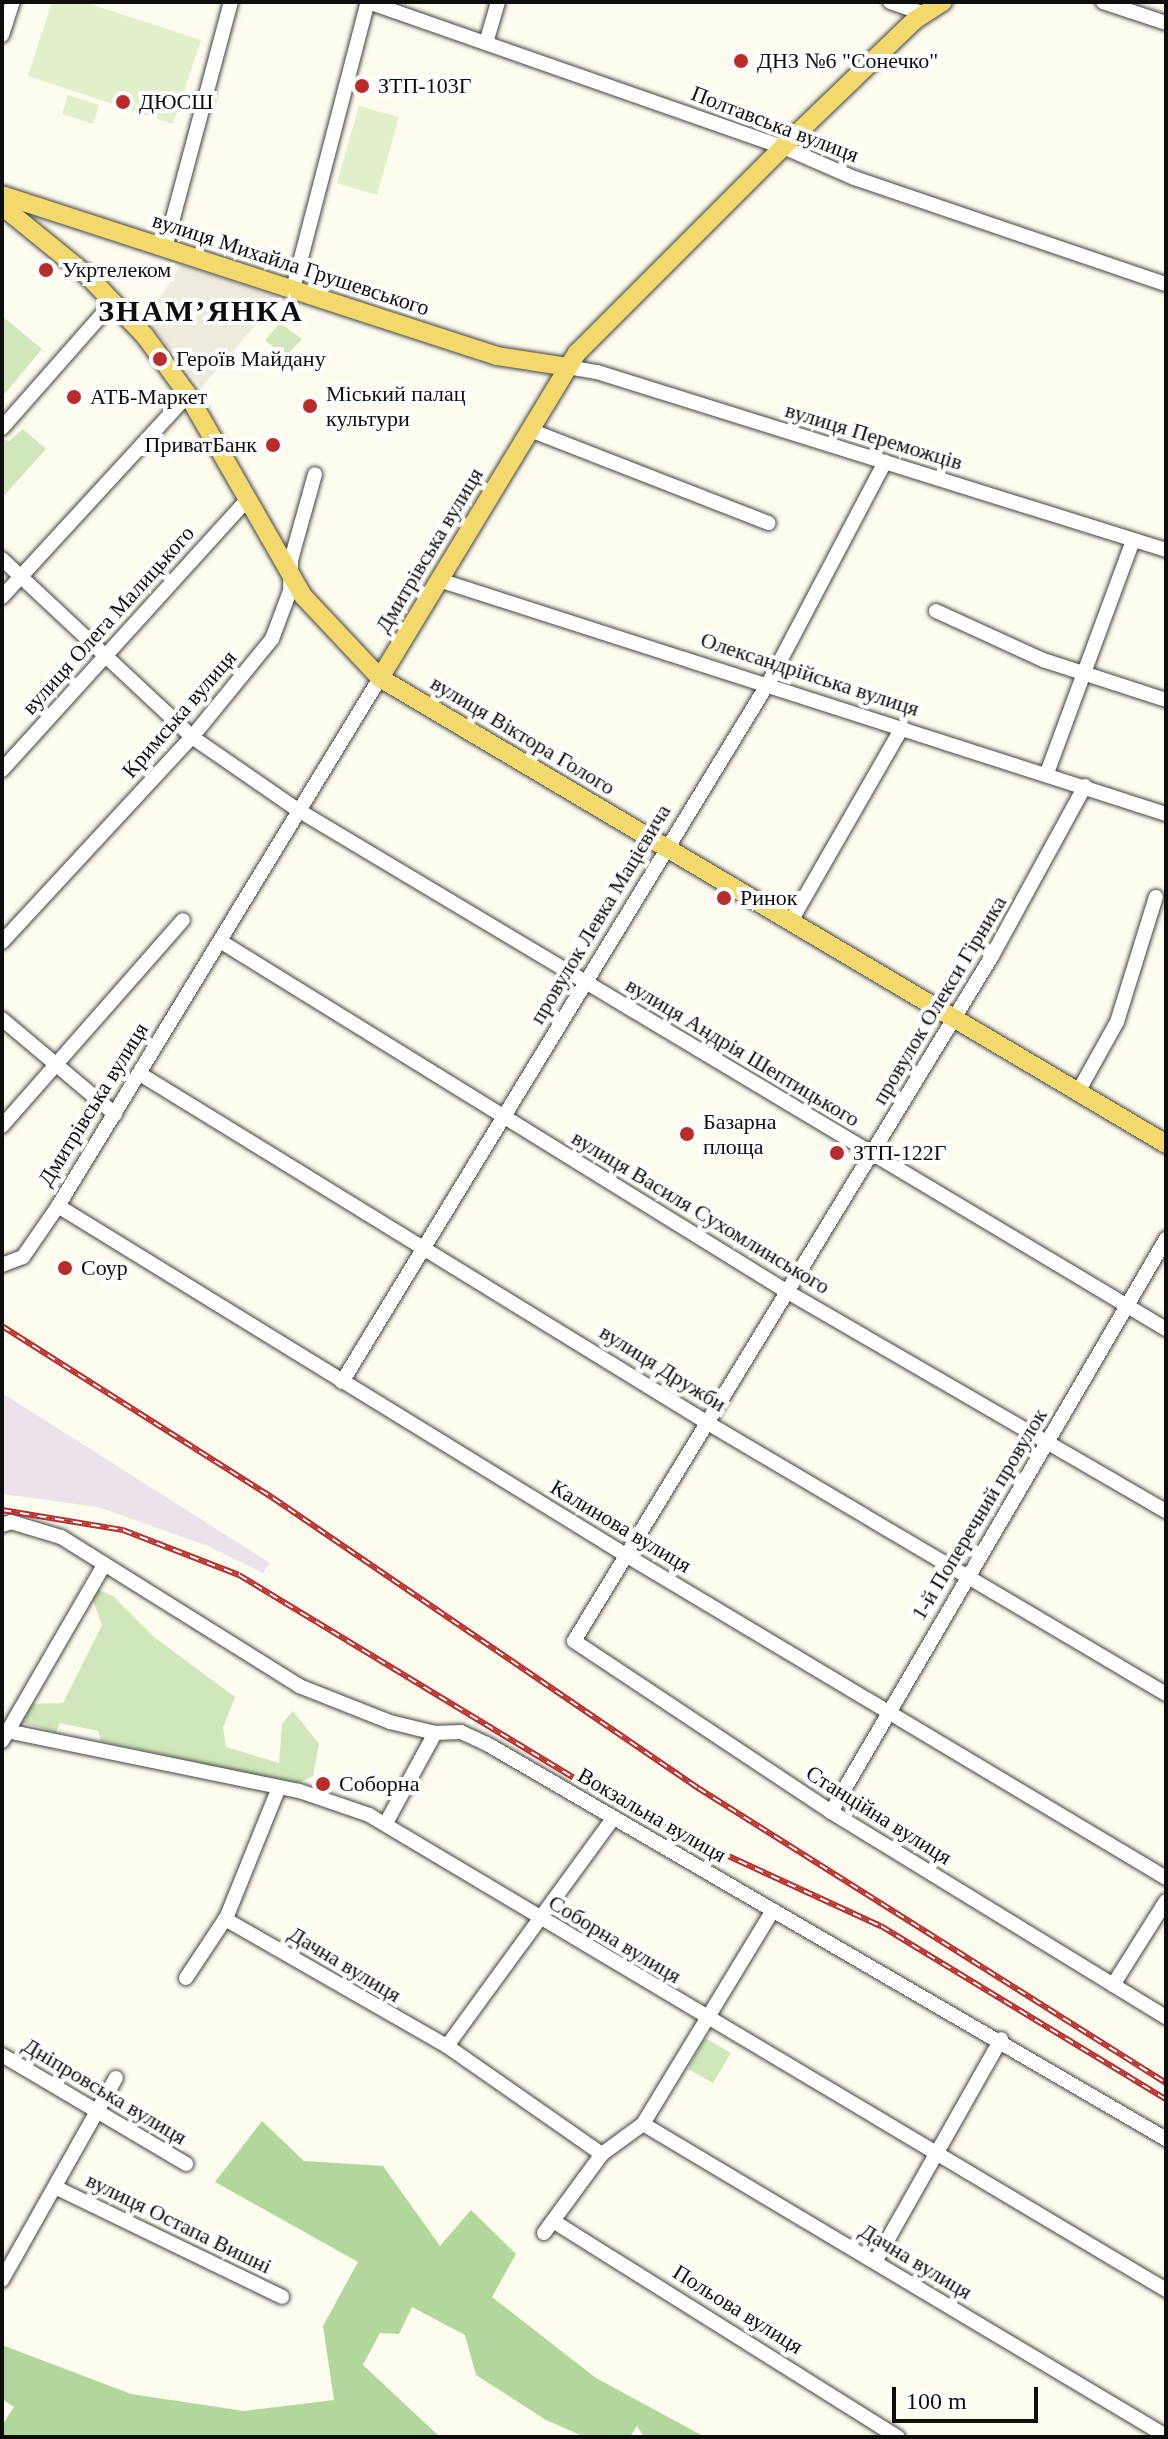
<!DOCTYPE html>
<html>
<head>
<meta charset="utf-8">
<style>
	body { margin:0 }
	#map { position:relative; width:1168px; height:2439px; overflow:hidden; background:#fefcef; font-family:"Times New Roman",serif }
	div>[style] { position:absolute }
	.industrial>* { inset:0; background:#ebe2ec }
	.green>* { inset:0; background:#cfe7ba }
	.forest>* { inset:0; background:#b2d79a }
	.pitch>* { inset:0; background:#e1efcb }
	.plaza>* { inset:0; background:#eeebde }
	.roads { filter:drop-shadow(0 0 2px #414141) drop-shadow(0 0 2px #414141) }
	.minor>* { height:14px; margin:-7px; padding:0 7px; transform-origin:7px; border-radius:7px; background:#fff }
	.major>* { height:18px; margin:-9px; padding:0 9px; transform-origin:9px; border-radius:9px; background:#f3d96b }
	.rail>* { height:6px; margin-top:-3px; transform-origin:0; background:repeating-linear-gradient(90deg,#fff 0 9px,#b82c2b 0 18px); box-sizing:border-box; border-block:2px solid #b82c2b }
	.dots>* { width:22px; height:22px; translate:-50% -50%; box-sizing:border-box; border:4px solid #fff; border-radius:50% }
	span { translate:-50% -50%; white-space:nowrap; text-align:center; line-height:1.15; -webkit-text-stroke:8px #fff; paint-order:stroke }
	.poi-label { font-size:22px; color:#0e0e0e }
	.left { translate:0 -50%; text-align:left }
	.right { translate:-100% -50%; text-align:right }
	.street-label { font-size:22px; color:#0e0e0e }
	.district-label { font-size:30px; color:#0e0e0e; font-weight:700; letter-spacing:2px }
	.frame { position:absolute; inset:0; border:4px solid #0e0e0e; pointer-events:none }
	.scale { position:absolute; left:892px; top:2387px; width:146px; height:36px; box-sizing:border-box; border:4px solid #0e0e0e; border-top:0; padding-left:10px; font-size:24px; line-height:28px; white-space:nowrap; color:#0e0e0e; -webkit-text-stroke:6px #fff; paint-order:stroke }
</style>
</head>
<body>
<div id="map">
	<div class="industrial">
		<i style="clip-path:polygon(2px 1393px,270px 1563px,263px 1573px,208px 1546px,98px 1507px,2px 1494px)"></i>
	</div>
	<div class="green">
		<i style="clip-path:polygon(2px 316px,42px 349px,2px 397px)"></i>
		<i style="clip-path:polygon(280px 323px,302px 339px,285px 357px,265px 340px)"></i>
		<i style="clip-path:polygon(23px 429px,46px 449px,2px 498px,2px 439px,9px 441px)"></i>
		<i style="clip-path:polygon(99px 1590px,113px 1596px,154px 1637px,235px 1697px,223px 1728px,226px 1747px,279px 1763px,282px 1724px,293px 1711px,319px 1744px,313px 1776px,298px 1783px,273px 1779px,101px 1741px,98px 1731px,60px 1723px,56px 1732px,21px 1722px,29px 1704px,63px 1703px,102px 1625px,92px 1598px)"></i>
		<i style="clip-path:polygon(705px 2038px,731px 2053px,713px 2083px,688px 2069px)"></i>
	</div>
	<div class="forest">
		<i style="clip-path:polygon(262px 2121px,304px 2161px,383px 2166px,440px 2246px,471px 2210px,516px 2254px,492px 2297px,596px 2378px,705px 2437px,644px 2437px,637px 2426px,630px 2437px,585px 2437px,546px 2420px,476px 2375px,465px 2335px,412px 2307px,399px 2334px,380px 2333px,363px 2365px,440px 2437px,2px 2437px,2px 2425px,14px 2407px,2px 2399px,2px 2345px,131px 2394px,244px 2411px,334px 2400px,323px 2326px,358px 2262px,215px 2182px)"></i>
	</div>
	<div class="pitch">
		<i style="clip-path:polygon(52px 2px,84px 2px,201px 40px,173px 124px,28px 76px)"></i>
		<i style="clip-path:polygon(68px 95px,99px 105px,93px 124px,62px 114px)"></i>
		<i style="clip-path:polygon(359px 106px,399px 117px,377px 195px,337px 183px)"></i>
	</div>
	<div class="plaza">
		<i style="clip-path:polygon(181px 265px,280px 297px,201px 388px,146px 319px)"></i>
	</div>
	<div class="roads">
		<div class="minor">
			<i style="left:368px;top:2px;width:440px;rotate:19.3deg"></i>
			<i style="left:783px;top:147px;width:77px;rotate:23.6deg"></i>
			<i style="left:854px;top:178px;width:330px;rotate:18.8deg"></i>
			<i style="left:890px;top:2px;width:37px;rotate:19deg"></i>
			<i style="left:1103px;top:2px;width:66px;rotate:18.4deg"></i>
			<i style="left:2px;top:35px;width:35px;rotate:-72deg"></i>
			<i style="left:486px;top:43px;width:43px;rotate:-73.7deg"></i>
			<i style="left:165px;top:248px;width:255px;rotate:-75deg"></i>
			<i style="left:293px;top:289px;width:297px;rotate:-75.4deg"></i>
			<i style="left:568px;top:367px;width:29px;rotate:10deg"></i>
			<i style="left:597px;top:372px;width:596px;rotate:17.37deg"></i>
			<i style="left:2px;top:428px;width:169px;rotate:-48.6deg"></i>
			<i style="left:530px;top:430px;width:256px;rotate:21.3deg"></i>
			<i style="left:2px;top:559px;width:260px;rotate:43.1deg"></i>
			<i style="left:192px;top:737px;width:129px;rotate:34.6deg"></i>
			<i style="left:298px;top:810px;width:1011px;rotate:30.88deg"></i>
			<i style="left:439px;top:580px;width:764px;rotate:17.84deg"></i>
			<i style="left:2px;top:597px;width:275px;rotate:-47.4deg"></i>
			<i style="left:936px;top:611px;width:118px;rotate:24.6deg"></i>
			<i style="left:1043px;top:660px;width:129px;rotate:18deg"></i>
			<i style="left:2px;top:770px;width:365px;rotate:-47.8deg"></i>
			<i style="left:1047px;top:773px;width:248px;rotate:-69.7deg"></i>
			<i style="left:1085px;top:786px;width:194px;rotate:118.7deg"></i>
			<i style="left:992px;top:956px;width:802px;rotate:121.39deg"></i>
			<i style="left:574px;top:1641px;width:309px;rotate:33.6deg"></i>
			<i style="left:831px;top:1812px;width:393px;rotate:31.5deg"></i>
			<i style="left:791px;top:921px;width:223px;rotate:-60.1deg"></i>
			<i style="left:220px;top:941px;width:665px;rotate:31.73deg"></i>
			<i style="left:786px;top:1291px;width:439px;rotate:30.1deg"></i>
			<i style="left:2px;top:942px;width:280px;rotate:-47.2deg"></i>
			<i style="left:192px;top:737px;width:127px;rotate:-50.8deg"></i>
			<i style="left:272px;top:639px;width:51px;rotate:-69.4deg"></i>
			<i style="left:290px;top:591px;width:31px;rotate:-88deg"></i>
			<i style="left:291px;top:560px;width:89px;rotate:-74.4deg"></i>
			<i style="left:2px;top:1019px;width:148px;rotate:40.1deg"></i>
			<i style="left:140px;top:1074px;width:664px;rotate:31.58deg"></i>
			<i style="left:706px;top:1422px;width:534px;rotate:30.6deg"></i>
			<i style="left:1078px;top:1092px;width:80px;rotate:-60.9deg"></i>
			<i style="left:1117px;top:1022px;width:131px;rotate:-72.7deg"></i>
			<i style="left:2px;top:1126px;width:274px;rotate:-48.7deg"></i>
			<i style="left:58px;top:1206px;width:664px;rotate:31.58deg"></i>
			<i style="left:624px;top:1554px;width:631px;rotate:30.87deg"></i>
			<i style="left:2px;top:1265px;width:22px;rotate:-21deg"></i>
			<i style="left:23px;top:1257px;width:62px;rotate:-55.5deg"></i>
			<i style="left:58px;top:1206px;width:618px;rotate:-58.62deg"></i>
			<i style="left:342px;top:1382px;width:820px;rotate:-58.62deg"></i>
			<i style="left:769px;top:682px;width:249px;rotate:-62.2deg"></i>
			<i style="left:2px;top:1525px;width:9px;rotate:-18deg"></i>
			<i style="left:11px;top:1522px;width:52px;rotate:16.7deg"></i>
			<i style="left:61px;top:1537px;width:281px;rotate:32deg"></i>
			<i style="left:299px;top:1686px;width:98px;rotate:21.6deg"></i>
			<i style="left:390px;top:1722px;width:46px;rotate:13.7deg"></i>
			<i style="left:435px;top:1733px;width:26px;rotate:-2deg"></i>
			<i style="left:461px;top:1732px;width:29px;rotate:25deg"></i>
			<i style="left:487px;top:1744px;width:786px;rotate:30.19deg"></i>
			<i style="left:2px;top:1730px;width:303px;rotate:11.6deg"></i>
			<i style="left:299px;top:1791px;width:74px;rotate:18.9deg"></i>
			<i style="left:369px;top:1815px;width:928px;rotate:30.79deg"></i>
			<i style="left:2px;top:1741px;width:201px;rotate:-59.9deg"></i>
			<i style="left:831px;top:1812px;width:664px;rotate:-59.69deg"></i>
			<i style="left:386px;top:1823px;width:102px;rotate:-61.4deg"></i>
			<i style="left:225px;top:1919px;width:256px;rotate:29.8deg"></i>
			<i style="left:447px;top:2046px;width:189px;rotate:34.9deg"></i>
			<i style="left:186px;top:1978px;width:74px;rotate:-56.5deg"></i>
			<i style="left:227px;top:1916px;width:139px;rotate:-68deg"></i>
			<i style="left:1113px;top:1985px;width:99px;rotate:-57.8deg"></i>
			<i style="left:447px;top:2046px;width:280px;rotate:-53.9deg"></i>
			<i style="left:2px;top:2055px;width:214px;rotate:30.6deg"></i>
			<i style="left:643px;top:2124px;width:609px;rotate:30.82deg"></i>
			<i style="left:57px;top:2188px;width:250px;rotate:25.8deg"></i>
			<i style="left:553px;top:2221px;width:407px;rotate:32.1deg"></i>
			<i style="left:544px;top:2233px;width:98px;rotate:-53.7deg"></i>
			<i style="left:602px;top:2154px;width:51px;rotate:-36.2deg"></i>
			<i style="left:643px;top:2124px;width:250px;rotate:-58.7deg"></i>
			<i style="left:875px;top:2262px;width:256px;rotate:-60.5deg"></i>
			<i style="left:2px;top:2280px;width:232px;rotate:-60.6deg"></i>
		</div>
		<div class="major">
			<i style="left:2px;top:195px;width:521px;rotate:18.02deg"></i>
			<i style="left:497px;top:356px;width:72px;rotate:8.8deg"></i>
			<i style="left:2px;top:206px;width:112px;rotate:39.2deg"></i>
			<i style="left:89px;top:277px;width:81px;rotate:46.5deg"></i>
			<i style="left:145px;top:336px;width:73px;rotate:53.9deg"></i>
			<i style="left:188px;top:395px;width:232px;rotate:60.2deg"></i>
			<i style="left:303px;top:596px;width:112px;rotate:46.8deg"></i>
			<i style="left:380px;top:678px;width:914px;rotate:30.66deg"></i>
			<i style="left:380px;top:678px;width:380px;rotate:-58.8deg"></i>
			<i style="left:577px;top:353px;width:291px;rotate:-45deg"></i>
			<i style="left:783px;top:147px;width:183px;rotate:-43.9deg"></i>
			<i style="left:915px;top:20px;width:33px;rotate:-33deg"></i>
		</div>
	</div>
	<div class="rail">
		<i style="left:2px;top:1326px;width:321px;rotate:32.4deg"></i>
		<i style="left:273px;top:1498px;width:515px;rotate:34.31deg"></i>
		<i style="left:698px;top:1788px;width:553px;rotate:32.22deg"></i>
		<i style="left:2px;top:1510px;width:123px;rotate:9.4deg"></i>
		<i style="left:123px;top:1530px;width:124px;rotate:21.2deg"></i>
		<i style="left:239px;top:1575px;width:450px;rotate:31.2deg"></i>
		<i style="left:624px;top:1808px;width:283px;rotate:24.7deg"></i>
		<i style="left:881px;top:1926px;width:333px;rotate:31.3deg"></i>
	</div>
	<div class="dots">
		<i style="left:741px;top:61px;background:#b82c2b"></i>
		<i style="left:362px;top:86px;background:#b82c2b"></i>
		<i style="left:123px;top:102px;background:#b82c2b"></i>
		<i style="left:46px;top:270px;background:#b82c2b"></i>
		<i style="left:160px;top:359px;background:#b82c2b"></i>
		<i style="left:74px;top:397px;background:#b82c2b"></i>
		<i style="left:310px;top:406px;background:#b82c2b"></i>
		<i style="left:273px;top:445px;background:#b82c2b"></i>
		<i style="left:724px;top:898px;background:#b82c2b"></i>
		<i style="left:687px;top:1134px;background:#b82c2b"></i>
		<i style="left:837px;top:1153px;background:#b82c2b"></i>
		<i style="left:65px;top:1268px;background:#b82c2b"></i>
		<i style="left:323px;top:1784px;background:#b82c2b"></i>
	</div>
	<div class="poi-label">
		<span class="left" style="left:757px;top:61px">ДНЗ №6 "Сонечко"</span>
		<span class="left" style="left:378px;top:86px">ЗТП-103Г</span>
		<span class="left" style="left:139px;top:102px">ДЮСШ</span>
		<span class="left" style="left:62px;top:270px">Укртелеком</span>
		<span class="left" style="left:176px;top:359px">Героїв Майдану</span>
		<span class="left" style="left:326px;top:406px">Міський палац<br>культури</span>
		<span class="left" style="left:90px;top:397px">АТБ-Маркет</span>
		<span class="right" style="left:257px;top:445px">ПриватБанк</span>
		<span class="left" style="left:740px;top:898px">Ринок</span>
		<span class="left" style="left:703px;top:1134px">Базарна<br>площа</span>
		<span class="left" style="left:853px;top:1153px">ЗТП-122Г</span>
		<span class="left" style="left:81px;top:1268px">Соур</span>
		<span class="left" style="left:339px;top:1784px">Соборна</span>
	</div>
	<div class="street-label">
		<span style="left:775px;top:124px;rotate:21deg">Полтавська вулиця</span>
		<span style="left:291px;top:264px;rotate:18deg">вулиця Михайла Грушевського</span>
		<span style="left:874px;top:436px;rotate:17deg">вулиця Переможців</span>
		<span style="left:429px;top:550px;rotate:-59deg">Дмитрівська вулиця</span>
		<span style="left:108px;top:620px;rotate:-48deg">вулиця Олега Малицького</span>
		<span style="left:810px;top:674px;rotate:18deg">Олександрійська вулиця</span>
		<span style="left:179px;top:714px;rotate:-49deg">Кримська вулиця</span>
		<span style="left:523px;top:735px;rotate:31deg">вулиця Віктора Голого</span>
		<span style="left:600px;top:914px;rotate:-59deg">провулок Левка Мацієвича</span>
		<span style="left:939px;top:1000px;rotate:-59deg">провулок Олекси Гірника</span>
		<span style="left:743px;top:1052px;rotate:31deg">вулиця Андрія Шептицького</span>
		<span style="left:93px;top:1104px;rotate:-58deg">Дмитрівська вулиця</span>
		<span style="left:701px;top:1212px;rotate:31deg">вулиця Василя Сухомлинського</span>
		<span style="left:663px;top:1368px;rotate:32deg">вулиця Дружби</span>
		<span style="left:979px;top:1514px;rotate:-59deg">1-й Поперечний провулок</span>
		<span style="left:621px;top:1526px;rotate:31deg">Калинова вулиця</span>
		<span style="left:652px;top:1815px;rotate:30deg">Вокзальна вулиця</span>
		<span style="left:879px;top:1815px;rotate:32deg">Станційна вулиця</span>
		<span style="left:615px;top:1939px;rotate:31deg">Соборна вулиця</span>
		<span style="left:345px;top:1964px;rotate:31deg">Дачна вулиця</span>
		<span style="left:105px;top:2091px;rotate:31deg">Дніпровська вулиця</span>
		<span style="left:179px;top:2223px;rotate:26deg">вулиця Остапа Вишні</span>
		<span style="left:916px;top:2261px;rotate:31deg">Дачна вулиця</span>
		<span style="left:738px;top:2309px;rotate:32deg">Польова вулиця</span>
	</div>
	<div class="district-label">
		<span style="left:201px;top:311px">ЗНАМ’ЯНКА</span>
	</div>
	<div class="frame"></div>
	<div class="scale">100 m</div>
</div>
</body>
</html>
